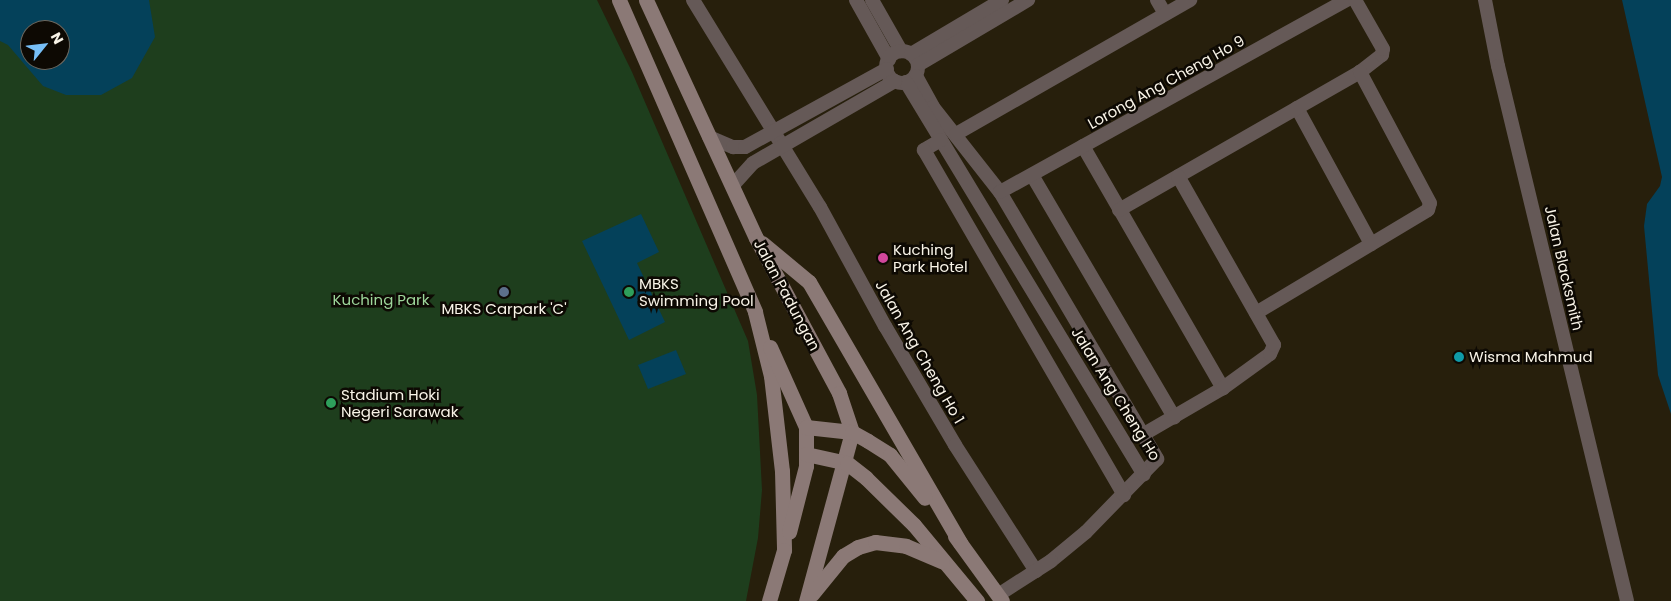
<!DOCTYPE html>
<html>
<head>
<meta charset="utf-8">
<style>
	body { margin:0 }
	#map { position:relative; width:1671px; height:601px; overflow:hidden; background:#271f0c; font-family:Poppins,sans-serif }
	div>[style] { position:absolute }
	.green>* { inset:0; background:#1e3e1d }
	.water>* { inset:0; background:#04415a }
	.street>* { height:14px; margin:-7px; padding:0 7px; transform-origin:7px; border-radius:7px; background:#655957 }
	.street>.ring { margin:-7px; padding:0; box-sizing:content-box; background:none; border:14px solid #655957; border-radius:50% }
	.secondary>* { height:15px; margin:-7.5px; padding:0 7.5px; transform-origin:7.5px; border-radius:7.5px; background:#8b7976 }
	.dots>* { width:14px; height:14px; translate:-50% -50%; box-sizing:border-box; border:2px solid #0d0903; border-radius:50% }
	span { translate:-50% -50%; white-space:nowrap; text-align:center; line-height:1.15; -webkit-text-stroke:5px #0d0903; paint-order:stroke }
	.street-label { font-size:15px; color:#f9f4e8 }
	.poi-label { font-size:15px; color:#f9f4e8 }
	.left { translate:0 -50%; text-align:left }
	.park-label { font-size:15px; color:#9dd69a }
	.north { position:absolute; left:20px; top:20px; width:50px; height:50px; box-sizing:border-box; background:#0d0903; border:1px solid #6b675f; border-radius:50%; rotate:61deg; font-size:14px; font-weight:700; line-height:20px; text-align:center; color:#f9f4e8 }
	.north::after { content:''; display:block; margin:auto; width:18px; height:22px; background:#77bff7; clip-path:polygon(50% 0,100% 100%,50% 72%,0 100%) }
</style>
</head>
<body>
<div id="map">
	<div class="green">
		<i style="clip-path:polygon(evenodd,0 0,597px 0,632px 72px,748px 341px,757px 395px,762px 490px,758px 538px,746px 601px,0 601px,0 0,30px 30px,60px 30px,60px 60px,30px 60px,30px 30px)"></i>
	</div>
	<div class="water">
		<i style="clip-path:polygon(evenodd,0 0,149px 0,155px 37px,132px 78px,101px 95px,66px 95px,43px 86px,8px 45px,0 41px,0 0,30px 30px,60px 30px,60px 60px,30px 60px,30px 30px)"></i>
		<i style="clip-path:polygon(1622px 0,1671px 0,1671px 414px,1658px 375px,1644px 226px,1647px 204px,1660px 186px,1662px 177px)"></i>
		<i style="clip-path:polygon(641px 214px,659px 252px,637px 263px,665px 322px,629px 340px,582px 241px)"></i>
		<i style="clip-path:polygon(676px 350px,686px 374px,648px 389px,638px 365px)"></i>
	</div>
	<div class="street">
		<i style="left:693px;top:0;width:243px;rotate:58.5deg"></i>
		<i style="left:820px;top:207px;width:136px;rotate:61.4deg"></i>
		<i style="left:885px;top:326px;width:138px;rotate:59.5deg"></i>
		<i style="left:955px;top:445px;width:150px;rotate:57.3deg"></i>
		<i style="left:856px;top:0;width:68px;rotate:60.8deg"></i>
		<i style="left:872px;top:0;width:59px;rotate:60.4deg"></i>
		<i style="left:1157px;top:0;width:16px;rotate:60deg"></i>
		<i style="left:1485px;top:0;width:67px;rotate:78.9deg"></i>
		<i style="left:1498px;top:66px;width:550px;rotate:76.44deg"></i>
		<i class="ring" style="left:886px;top:51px;width:18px;height:18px"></i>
		<i style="left:911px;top:54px;width:106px;rotate:-30.7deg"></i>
		<i style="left:918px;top:65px;width:128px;rotate:-30.6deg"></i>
		<i style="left:916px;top:76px;width:35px;rotate:61deg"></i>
		<i style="left:933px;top:107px;width:108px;rotate:51.8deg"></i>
		<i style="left:1000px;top:192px;width:310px;rotate:59.5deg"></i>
		<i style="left:1157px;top:459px;width:102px;rotate:134.2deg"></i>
		<i style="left:1086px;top:532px;width:45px;rotate:140.4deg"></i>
		<i style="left:1051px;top:561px;width:63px;rotate:147.3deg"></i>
		<i style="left:906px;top:82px;width:459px;rotate:58.8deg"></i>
		<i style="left:1297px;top:108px;width:155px;rotate:61.4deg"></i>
		<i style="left:956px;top:134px;width:270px;rotate:-29.8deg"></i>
		<i style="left:709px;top:137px;width:26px;rotate:23deg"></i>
		<i style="left:733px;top:147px;width:12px"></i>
		<i style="left:745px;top:147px;width:162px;rotate:-28.8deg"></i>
		<i style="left:941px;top:140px;width:20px;rotate:150deg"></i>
		<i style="left:924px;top:150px;width:399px;rotate:59.9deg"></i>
		<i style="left:1083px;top:146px;width:280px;rotate:60deg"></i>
		<i style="left:1032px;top:175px;width:281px;rotate:59.6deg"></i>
		<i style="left:734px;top:184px;width:28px;rotate:-48deg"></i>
		<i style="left:753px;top:163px;width:164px;rotate:-30deg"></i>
		<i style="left:1000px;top:192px;width:397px;rotate:-29deg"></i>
		<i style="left:1119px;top:210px;width:278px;rotate:-29.8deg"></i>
		<i style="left:1360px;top:72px;width:28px;rotate:-38deg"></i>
		<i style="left:1382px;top:55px;width:6px;rotate:-81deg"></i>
		<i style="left:1383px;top:49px;width:56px;rotate:-119.7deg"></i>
		<i style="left:1256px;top:313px;width:200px;rotate:-30.9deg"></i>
		<i style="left:1428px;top:210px;width:7px;rotate:-74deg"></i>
		<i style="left:1430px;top:203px;width:149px;rotate:-118.1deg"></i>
		<i style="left:1144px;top:434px;width:91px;rotate:-30.2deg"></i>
		<i style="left:1223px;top:388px;width:58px;rotate:-35.9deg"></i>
		<i style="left:1270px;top:354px;width:10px;rotate:-66deg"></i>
		<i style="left:1274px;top:345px;width:194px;rotate:-119.6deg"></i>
	</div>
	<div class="secondary">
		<i style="left:619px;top:0;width:340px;rotate:66.4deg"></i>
		<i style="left:755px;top:312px;width:66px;rotate:76deg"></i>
		<i style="left:771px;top:376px;width:96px;rotate:83.4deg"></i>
		<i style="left:782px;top:471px;width:79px;rotate:88.5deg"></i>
		<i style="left:784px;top:550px;width:53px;rotate:106.4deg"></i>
		<i style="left:646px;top:0;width:262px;rotate:65.2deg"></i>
		<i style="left:756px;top:238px;width:176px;rotate:61.8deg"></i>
		<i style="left:839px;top:393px;width:41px;rotate:71.6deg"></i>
		<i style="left:852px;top:432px;width:175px;rotate:105.2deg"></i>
		<i style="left:762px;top:243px;width:61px;rotate:39.7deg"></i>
		<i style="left:809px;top:282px;width:302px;rotate:59.9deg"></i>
		<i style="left:770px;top:347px;width:88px;rotate:65.8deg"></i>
		<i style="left:806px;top:427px;width:39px;rotate:90deg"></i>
		<i style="left:806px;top:466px;width:68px;rotate:104.4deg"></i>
		<i style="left:806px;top:427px;width:46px;rotate:6.2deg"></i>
		<i style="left:852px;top:432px;width:18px;rotate:29deg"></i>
		<i style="left:868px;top:441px;width:26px;rotate:32deg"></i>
		<i style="left:890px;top:455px;width:55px;rotate:50.9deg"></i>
		<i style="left:806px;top:454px;width:42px;rotate:12.4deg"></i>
		<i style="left:847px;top:463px;width:24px;rotate:38deg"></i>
		<i style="left:866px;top:478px;width:67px;rotate:44.4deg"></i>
		<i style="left:914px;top:525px;width:99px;rotate:50.3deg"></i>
		<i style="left:955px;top:536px;width:80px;rotate:54.1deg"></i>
		<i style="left:812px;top:594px;width:49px;rotate:-50.8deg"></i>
		<i style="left:843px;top:556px;width:17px;rotate:-31deg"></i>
		<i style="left:858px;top:547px;width:18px;rotate:-16deg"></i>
		<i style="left:875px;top:542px;width:31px;rotate:7deg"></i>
		<i style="left:906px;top:546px;width:39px;rotate:23deg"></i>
	</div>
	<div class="dots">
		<i style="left:883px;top:258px;background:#d1479c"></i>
		<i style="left:504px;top:292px;background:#5c6f8a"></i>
		<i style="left:629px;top:292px;background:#2e9e5b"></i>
		<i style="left:1459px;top:357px;background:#0f9aa8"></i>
		<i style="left:331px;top:403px;background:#2e9e5b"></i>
	</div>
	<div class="street-label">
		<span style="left:1166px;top:82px;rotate:-29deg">Lorong Ang Cheng Ho 9</span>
		<span style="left:1564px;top:268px;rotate:77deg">Jalan Blacksmith</span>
		<span style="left:787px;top:295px;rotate:62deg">Jalan Padungan</span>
		<span style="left:920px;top:352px;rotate:60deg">Jalan Ang Cheng Ho 1</span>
		<span style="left:1116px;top:394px;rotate:58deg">Jalan Ang Cheng Ho</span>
	</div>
	<div class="poi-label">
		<span class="left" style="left:893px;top:258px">Kuching<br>Park Hotel</span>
		<span class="left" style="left:639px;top:292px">MBKS<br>Swimming Pool</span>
		<span style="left:504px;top:309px">MBKS Carpark 'C'</span>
		<span class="left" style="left:1469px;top:357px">Wisma Mahmud</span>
		<span class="left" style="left:341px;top:403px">Stadium Hoki<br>Negeri Sarawak</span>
	</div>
	<div class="park-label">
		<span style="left:381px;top:300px">Kuching Park</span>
	</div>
	<div class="north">N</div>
</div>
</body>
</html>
